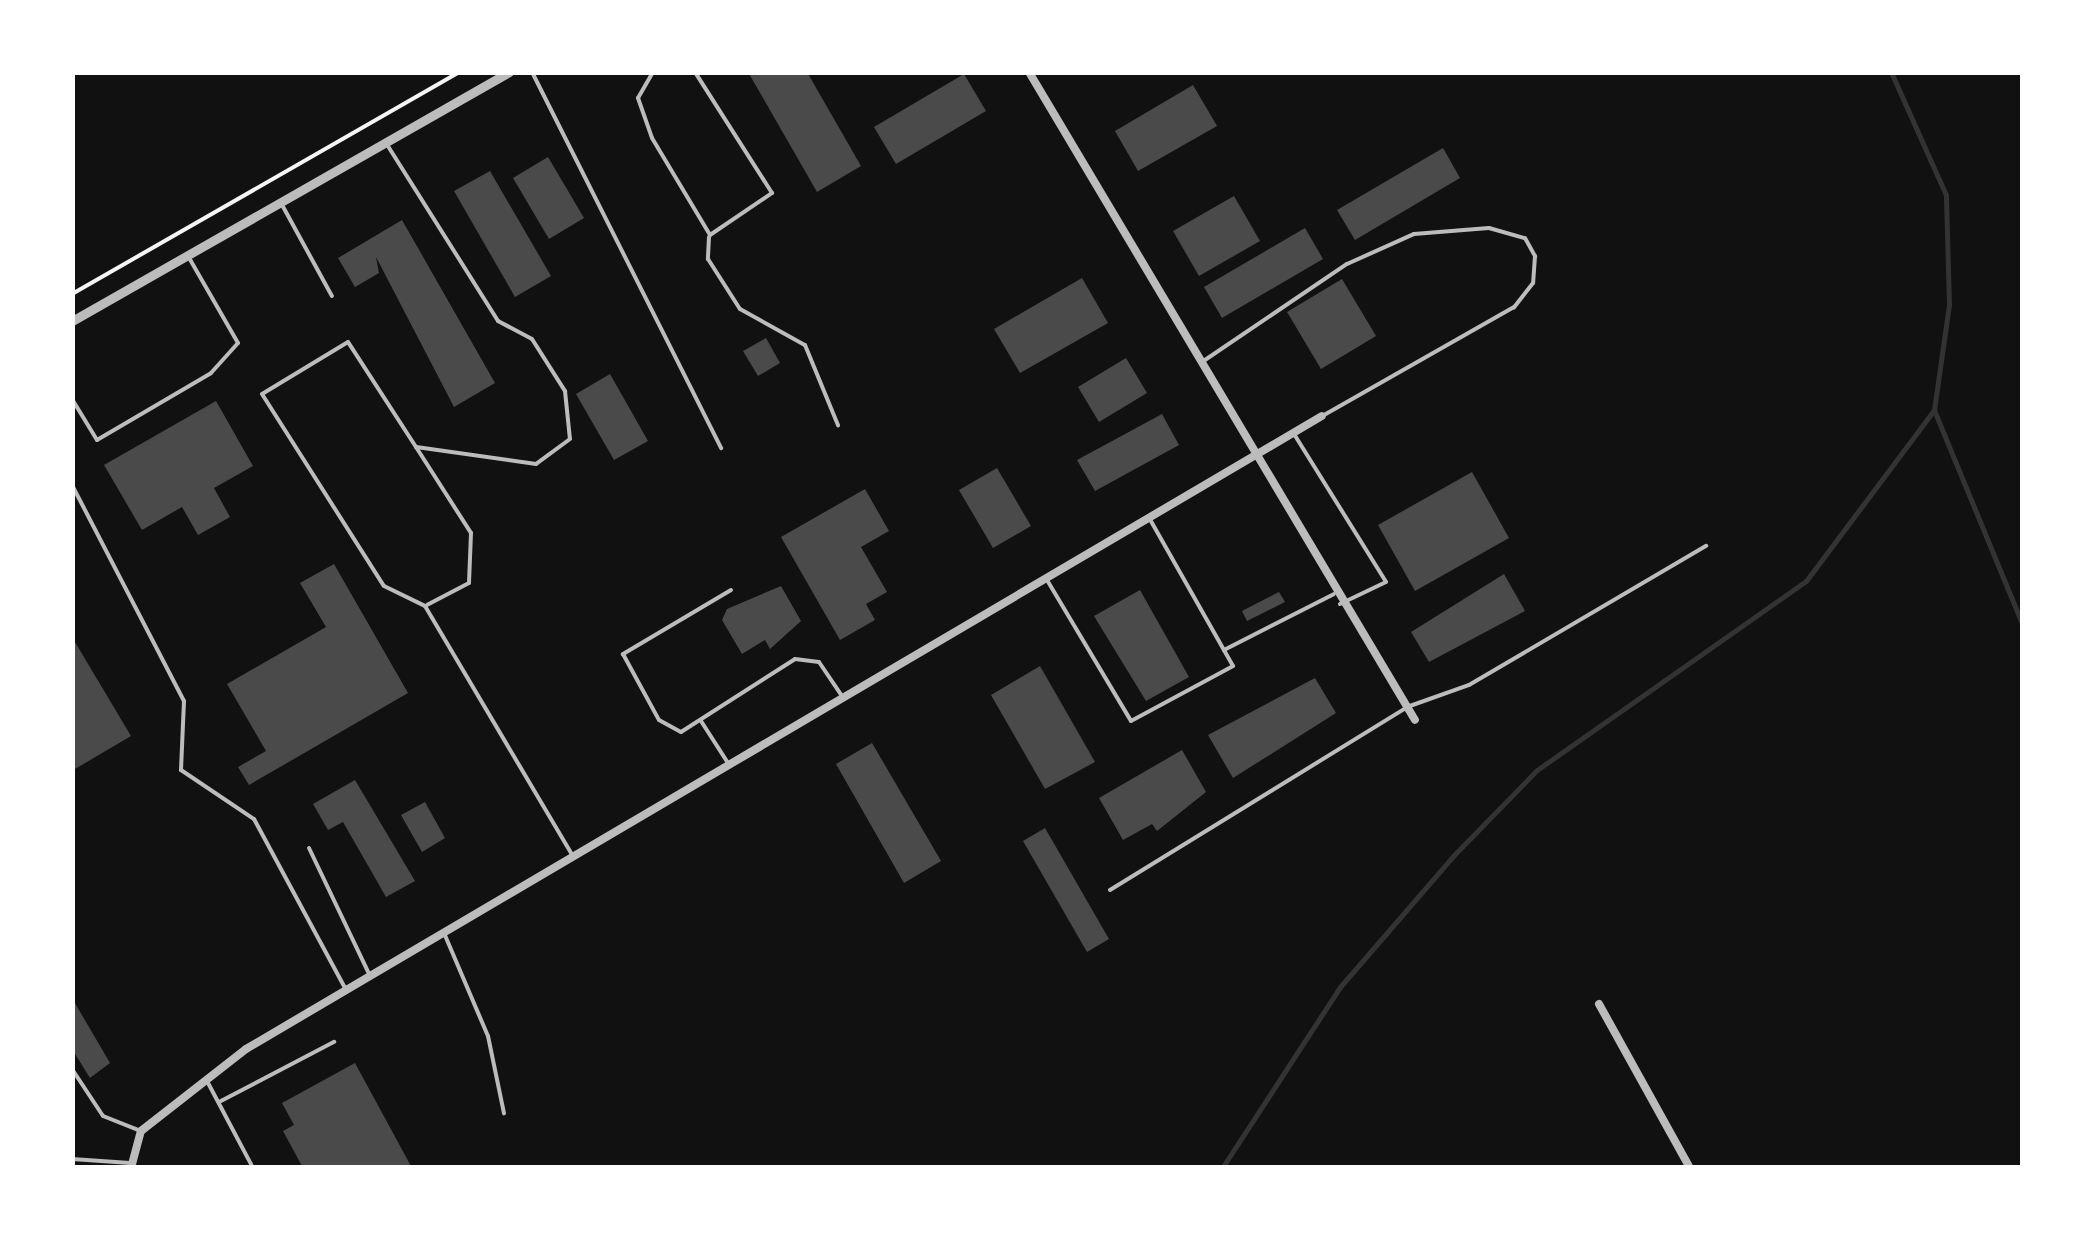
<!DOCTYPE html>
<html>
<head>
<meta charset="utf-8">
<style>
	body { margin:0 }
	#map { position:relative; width:2095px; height:1240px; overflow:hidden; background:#111; font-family:Lato,sans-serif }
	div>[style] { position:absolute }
	.stream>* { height:5px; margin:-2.5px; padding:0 2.5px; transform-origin:2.5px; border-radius:2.5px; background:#333 }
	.building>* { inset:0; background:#4a4a4a }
	.path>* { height:4px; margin:-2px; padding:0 2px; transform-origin:2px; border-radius:2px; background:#f5f5f5 }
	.service>* { height:4px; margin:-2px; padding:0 2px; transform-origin:2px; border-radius:2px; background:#bcbcbc }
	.minor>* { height:8px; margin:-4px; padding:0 4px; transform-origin:4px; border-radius:4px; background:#bcbcbc }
	.tertiary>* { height:9px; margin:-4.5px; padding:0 4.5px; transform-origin:4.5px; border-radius:4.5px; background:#bcbcbc }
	span { translate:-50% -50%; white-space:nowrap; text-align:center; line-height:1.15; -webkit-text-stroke:8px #fff; paint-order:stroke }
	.frame { position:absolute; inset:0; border:75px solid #fff; pointer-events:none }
</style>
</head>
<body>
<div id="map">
	<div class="stream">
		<i style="left:1934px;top:410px;width:231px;rotate:67.6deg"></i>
		<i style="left:1222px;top:1168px;width:216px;rotate:-56.9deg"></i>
		<i style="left:1340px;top:987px;width:174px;rotate:-49.2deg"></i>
		<i style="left:1454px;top:855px;width:119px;rotate:-45.7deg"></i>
		<i style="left:1537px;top:770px;width:329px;rotate:-35.1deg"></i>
		<i style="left:1806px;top:581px;width:214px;rotate:-53.2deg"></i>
		<i style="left:1934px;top:410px;width:106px;rotate:-81.9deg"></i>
		<i style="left:1949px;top:305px;width:110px;rotate:-91.6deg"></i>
		<i style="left:1946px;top:195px;width:135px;rotate:-114.1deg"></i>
	</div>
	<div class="building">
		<i style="clip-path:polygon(748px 72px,807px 72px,861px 166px,817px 192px)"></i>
		<i style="clip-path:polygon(964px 74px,986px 111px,896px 164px,874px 127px)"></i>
		<i style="clip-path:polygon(1193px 85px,1217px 126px,1138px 171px,1115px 131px)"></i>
		<i style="clip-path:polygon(1443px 148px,1460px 178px,1355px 240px,1337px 210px)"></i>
		<i style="clip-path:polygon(548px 157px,584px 218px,549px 239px,513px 178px)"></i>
		<i style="clip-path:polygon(490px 171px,551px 276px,515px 297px,454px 191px)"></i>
		<i style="clip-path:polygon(1234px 196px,1260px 241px,1199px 276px,1173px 231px)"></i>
		<i style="clip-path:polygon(402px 220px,495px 383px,454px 407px,376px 257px,379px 273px,355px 287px,338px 258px)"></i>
		<i style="clip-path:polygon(1305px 228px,1323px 259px,1222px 318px,1204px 287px)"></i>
		<i style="clip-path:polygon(1082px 278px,1108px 323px,1020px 373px,994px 329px)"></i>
		<i style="clip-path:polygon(1342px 279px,1376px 336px,1321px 369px,1287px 312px)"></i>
		<i style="clip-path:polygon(766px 338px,780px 363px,758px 376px,743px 351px)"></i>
		<i style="clip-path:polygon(1126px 358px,1147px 393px,1099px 422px,1078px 387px)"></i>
		<i style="clip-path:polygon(610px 374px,648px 441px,614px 460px,576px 394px)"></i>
		<i style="clip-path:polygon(216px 401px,253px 466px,214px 488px,230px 517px,198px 535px,182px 507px,142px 530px,104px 465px)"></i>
		<i style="clip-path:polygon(1162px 414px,1179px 445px,1095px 491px,1077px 460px)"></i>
		<i style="clip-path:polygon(997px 468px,1031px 526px,993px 548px,959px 490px)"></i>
		<i style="clip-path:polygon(1472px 472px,1509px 538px,1415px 591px,1378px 525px)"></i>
		<i style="clip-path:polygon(865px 489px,889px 531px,861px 547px,887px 592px,866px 604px,875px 620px,840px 640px,781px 537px)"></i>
		<i style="clip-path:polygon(334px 564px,408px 693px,249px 785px,238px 767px,266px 751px,227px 684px,326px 627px,300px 583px)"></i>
		<i style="clip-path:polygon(1504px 574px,1525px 611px,1429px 662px,1411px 632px)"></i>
		<i style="clip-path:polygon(781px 586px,801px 621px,770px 649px,765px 640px,742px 654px,722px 620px,727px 609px)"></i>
		<i style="clip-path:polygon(1140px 590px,1189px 677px,1146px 701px,1094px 616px)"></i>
		<i style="clip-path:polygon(1279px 592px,1285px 602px,1247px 621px,1242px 611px)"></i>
		<i style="clip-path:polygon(72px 637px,131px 736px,75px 769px,72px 765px)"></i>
		<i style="clip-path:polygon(1040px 666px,1095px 762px,1045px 789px,991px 695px)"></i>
		<i style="clip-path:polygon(1315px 678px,1336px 713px,1233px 778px,1208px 735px)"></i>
		<i style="clip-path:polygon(872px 743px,941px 861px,904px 883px,836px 764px)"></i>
		<i style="clip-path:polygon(1182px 750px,1206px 792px,1157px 831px,1152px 824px,1123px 840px,1099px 798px)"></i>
		<i style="clip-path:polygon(355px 780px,415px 881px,386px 897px,343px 822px,328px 830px,313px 804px)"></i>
		<i style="clip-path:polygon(425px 802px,445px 838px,422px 852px,401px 815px)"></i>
		<i style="clip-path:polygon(1045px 828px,1109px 939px,1087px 952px,1023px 841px)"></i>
		<i style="clip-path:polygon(72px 998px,110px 1063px,90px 1078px,72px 1049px)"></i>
		<i style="clip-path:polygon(355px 1063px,412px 1168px,303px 1168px,283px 1131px,294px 1125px,282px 1103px)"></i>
	</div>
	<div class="path">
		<i style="left:72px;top:294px;width:447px;rotate:-29.8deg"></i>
	</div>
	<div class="service">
		<i style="left:532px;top:72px;width:421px;rotate:63.3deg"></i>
		<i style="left:653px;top:72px;width:30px;rotate:120deg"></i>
		<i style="left:638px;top:98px;width:42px;rotate:70.7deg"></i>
		<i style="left:652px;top:138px;width:113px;rotate:59.1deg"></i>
		<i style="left:710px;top:235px;width:75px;rotate:-34.1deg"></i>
		<i style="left:772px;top:193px;width:143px;rotate:-122.5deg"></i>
		<i style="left:386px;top:143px;width:210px;rotate:57.8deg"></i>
		<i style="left:498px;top:321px;width:38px;rotate:28deg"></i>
		<i style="left:532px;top:339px;width:62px;rotate:57.6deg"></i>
		<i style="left:565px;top:391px;width:48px;rotate:84.1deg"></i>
		<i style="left:570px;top:439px;width:42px;rotate:143.7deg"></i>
		<i style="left:536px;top:464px;width:121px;rotate:-171.9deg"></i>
		<i style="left:416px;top:447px;width:125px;rotate:-122.9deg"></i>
		<i style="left:348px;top:342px;width:100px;rotate:148.8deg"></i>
		<i style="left:262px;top:394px;width:227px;rotate:57.6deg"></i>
		<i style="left:384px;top:586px;width:46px;rotate:26deg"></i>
		<i style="left:425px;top:606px;width:289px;rotate:59.4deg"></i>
		<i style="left:281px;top:203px;width:106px;rotate:61.3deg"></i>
		<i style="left:709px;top:237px;width:22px;rotate:93deg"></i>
		<i style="left:708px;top:259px;width:59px;rotate:57.4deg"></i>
		<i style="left:740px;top:309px;width:74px;rotate:29deg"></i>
		<i style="left:805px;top:345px;width:87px;rotate:67.6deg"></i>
		<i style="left:1202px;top:362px;width:175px;rotate:-34.1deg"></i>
		<i style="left:1347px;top:264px;width:73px;rotate:-24.1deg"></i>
		<i style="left:1414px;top:234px;width:75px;rotate:-4.6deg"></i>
		<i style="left:1489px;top:228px;width:37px;rotate:16deg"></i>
		<i style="left:1525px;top:238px;width:21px;rotate:61deg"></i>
		<i style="left:1535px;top:256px;width:27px;rotate:94deg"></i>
		<i style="left:1533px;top:283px;width:31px;rotate:128deg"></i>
		<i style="left:1514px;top:307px;width:221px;rotate:150.4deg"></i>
		<i style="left:72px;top:399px;width:48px;rotate:58.6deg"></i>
		<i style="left:97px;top:440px;width:132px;rotate:-30.4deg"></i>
		<i style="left:211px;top:373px;width:40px;rotate:-48deg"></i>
		<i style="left:238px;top:343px;width:100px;rotate:-119.9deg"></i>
		<i style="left:1294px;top:434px;width:174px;rotate:58.1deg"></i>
		<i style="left:1386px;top:582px;width:51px;rotate:154.4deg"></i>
		<i style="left:416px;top:447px;width:102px;rotate:57.4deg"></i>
		<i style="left:471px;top:533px;width:50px;rotate:92.3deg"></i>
		<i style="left:469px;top:583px;width:47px;rotate:152.4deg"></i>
		<i style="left:72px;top:485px;width:243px;rotate:62.6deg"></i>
		<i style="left:184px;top:701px;width:69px;rotate:92.5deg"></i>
		<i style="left:181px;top:770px;width:88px;rotate:33.9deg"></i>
		<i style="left:254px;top:819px;width:194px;rotate:61.7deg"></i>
		<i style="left:1047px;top:580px;width:164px;rotate:59.2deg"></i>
		<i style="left:1131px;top:721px;width:116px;rotate:-28.3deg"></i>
		<i style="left:1233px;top:666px;width:169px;rotate:-119.5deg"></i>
		<i style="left:731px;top:590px;width:126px;rotate:149.3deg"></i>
		<i style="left:623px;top:654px;width:75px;rotate:61.4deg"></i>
		<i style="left:659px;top:720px;width:25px;rotate:29deg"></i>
		<i style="left:681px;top:732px;width:135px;rotate:-32.6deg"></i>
		<i style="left:795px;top:659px;width:24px;rotate:7deg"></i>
		<i style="left:819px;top:662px;width:40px;rotate:56deg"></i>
		<i style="left:1224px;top:650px;width:123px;rotate:-27deg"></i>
		<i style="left:701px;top:721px;width:50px;rotate:57.3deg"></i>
		<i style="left:309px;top:848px;width:142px;rotate:64.5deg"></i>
		<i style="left:1110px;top:890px;width:349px;rotate:-31.6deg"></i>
		<i style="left:1407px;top:707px;width:66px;rotate:-19.5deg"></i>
		<i style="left:1469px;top:685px;width:275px;rotate:-30.4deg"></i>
		<i style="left:444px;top:933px;width:112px;rotate:66.9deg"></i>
		<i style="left:488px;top:1036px;width:79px;rotate:78.3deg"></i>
		<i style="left:72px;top:1069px;width:56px;rotate:56.6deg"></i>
		<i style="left:103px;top:1116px;width:41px;rotate:21.5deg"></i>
		<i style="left:207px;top:1081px;width:98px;rotate:62.1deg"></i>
		<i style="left:219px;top:1102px;width:130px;rotate:-27.6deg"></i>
		<i style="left:72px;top:1159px;width:58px;rotate:3.9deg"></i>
	</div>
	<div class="minor">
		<i style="left:1029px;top:72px;width:754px;rotate:59.22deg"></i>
		<i style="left:1599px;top:1004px;width:188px;rotate:61deg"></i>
		<i style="left:131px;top:1168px;width:38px;rotate:-75deg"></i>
		<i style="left:141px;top:1131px;width:133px;rotate:-38deg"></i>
		<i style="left:246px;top:1049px;width:1248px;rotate:-30.47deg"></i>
	</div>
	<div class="tertiary">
		<i style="left:72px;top:321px;width:503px;rotate:-29.67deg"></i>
	</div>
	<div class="frame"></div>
</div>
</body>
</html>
